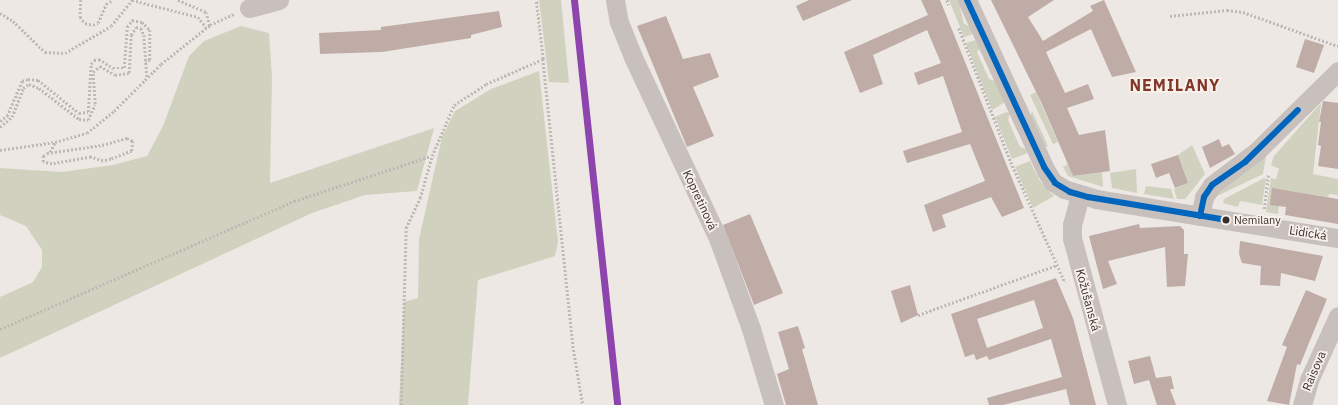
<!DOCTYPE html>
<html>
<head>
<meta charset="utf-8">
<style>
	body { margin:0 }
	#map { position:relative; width:1338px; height:405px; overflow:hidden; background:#ede8e4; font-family:"IBM Plex Sans",sans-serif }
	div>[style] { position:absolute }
	.green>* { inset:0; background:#d0d2bf }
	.building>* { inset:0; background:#bfaca7 }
	.path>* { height:2.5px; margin-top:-1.25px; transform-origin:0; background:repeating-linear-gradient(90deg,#bfb9b5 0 2px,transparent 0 4px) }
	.minor>* { height:19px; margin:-9.5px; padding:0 9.5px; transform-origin:9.5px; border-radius:9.5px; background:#c7c0bc }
	.bus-1>* { height:6px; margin:-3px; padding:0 3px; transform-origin:3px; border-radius:3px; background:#0065bd }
	.rail-1>* { height:7px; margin:-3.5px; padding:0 3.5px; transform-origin:3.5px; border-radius:3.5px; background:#8e44ad }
	.dots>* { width:11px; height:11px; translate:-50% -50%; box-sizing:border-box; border:2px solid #f9f2ec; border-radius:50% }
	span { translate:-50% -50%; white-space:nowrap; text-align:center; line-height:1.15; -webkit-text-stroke:3.5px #f9f2ec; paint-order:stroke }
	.bus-label { font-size:11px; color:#382e2b }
	.left { translate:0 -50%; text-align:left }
	.street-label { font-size:12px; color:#382e2b }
	.district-label { font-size:16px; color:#813729; font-weight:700; letter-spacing:1px }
</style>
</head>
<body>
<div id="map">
	<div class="green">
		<i style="clip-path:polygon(539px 0,561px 0,569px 83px,549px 82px)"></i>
		<i style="clip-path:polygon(949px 0,958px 0,964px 24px,971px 27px,973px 34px,964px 37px)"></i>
		<i style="clip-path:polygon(241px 26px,269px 33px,272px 77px,270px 183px,434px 128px,417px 191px,365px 195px,312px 213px,0 358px,0 297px,33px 282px,42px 267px,42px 250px,26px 226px,0 215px,0 168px,62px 172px,113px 165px,147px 156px,163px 126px,189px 56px,204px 41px)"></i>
		<i style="clip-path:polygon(976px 40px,980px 49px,977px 52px,989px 79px,995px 81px,1005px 102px,992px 110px,966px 43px)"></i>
		<i style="clip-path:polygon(539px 71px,558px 242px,555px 256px,478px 280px,468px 405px,399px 405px,404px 302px,418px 298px,419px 239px,442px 137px,455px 111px,491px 89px)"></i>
		<i style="clip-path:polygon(1036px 92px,1058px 142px,1053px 144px,1030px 95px)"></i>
		<i style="clip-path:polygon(1321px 103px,1313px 174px,1338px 179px,1338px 198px,1337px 195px,1329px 194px,1328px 197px,1273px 189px,1270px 204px,1279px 206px,1278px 214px,1266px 212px,1271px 178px,1276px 179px,1279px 169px,1271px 165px,1274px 156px)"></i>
		<i style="clip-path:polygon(1032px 111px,1048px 146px,1045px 147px,1030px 117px)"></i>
		<i style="clip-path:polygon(1006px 112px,1010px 113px,1008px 120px,1020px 147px,1026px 149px,1027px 153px,1012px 159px,995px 117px)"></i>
		<i style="clip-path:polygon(1192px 145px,1205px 174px,1185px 199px,1177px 199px,1174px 189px,1188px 183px,1178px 155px)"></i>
		<i style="clip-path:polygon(1266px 155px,1263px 174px,1213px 198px,1213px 196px)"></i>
		<i style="clip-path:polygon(1030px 161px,1040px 181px,1054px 196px,1033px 208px,1015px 167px)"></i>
		<i style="clip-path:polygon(1068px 164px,1073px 176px,1102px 172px,1103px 187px,1068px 176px,1063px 167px)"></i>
		<i style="clip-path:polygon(1136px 169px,1137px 193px,1112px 188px,1110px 173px)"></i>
		<i style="clip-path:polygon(1264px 178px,1266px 179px,1262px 205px,1240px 201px,1238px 207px,1223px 203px,1224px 199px)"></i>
		<i style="clip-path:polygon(1146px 186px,1171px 189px,1174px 199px,1144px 194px)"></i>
	</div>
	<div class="building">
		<i style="clip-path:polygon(809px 0,852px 0,803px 21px,796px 6px)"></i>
		<i style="clip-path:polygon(921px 0,940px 0,1024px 208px,1002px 217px,991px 197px,942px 215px,946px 227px,933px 232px,924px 205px,985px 181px,970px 144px,907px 163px,903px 151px,962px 132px,943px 76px,918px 85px,914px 73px,941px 63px,927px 30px,873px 55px,883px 84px,860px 93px,844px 52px,928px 15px)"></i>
		<i style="clip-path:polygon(991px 0,1054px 0,1028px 17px,1043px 41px,1093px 11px,1090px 6px,1104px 0,1136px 72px,1112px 77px,1091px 29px,1046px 52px,1065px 93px,1088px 84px,1094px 99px,1067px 108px,1079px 135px,1105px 130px,1110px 171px,1073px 176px,1042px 104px)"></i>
		<i style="clip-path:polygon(499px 11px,502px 27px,471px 35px,471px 38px,382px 52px,320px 54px,319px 33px,381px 30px,381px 27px)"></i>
		<i style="clip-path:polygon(666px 16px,683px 59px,710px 53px,719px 77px,693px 87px,714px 136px,687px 147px,637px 26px)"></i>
		<i style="clip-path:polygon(1305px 39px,1324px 45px,1314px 73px,1296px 67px)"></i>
		<i style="clip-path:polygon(1323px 101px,1338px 103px,1338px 169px,1318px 166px,1321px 146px,1318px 145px,1321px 122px,1319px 122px)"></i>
		<i style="clip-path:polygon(1219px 139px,1222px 147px,1229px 144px,1235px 154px,1210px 168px,1202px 147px)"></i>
		<i style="clip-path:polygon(1178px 155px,1188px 183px,1175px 188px,1169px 173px,1156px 178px,1151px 164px)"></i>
		<i style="clip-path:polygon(1272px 188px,1338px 199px,1338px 224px,1285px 215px,1286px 207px,1270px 205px)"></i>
		<i style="clip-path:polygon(750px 214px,783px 293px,754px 305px,723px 225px)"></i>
		<i style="clip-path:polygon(1139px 224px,1140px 228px,1180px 226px,1184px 230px,1184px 254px,1188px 254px,1185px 286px,1167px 287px,1165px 247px,1108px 261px,1117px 284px,1103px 289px,1089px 236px)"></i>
		<i style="clip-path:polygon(1240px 241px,1323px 256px,1315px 281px,1281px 273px,1280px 286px,1260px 285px,1261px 266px,1242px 263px,1239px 254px)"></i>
		<i style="clip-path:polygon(evenodd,1056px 278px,1073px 318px,1096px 405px,1070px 405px,1066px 389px,1003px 405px,989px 405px,987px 398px,1062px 377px,1051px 339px,989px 360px,987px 356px,976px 360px,974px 354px,965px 357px,951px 314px,1056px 278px,1034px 300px,1043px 328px,987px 348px,977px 319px,1034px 300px)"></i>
		<i style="clip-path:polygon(910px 285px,918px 315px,901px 323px,891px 291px)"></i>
		<i style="clip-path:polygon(1306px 290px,1327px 299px,1300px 365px,1297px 364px,1289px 405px,1267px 401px,1287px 347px,1282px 345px)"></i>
		<i style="clip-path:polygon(798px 326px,805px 348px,802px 349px,818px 405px,786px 405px,777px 374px,789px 369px,778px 332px)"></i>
		<i style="clip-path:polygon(1150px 356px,1156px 378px,1171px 376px,1174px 389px,1170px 389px,1176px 405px,1157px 405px,1149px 380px,1134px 384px,1128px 361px)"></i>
	</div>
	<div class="path">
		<i style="left:81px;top:0;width:17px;rotate:93deg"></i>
		<i style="left:80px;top:17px;width:8px;rotate:50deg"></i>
		<i style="left:85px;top:23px;width:8px;rotate:14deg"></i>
		<i style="left:93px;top:25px;width:5px;rotate:-22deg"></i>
		<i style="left:98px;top:23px;width:21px;rotate:-67deg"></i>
		<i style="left:106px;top:4px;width:8px;rotate:-30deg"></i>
		<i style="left:132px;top:0;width:68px;rotate:14.4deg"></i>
		<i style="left:198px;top:17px;width:13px;rotate:51deg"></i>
		<i style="left:178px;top:0;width:30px;rotate:23deg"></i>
		<i style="left:206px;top:12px;width:14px;rotate:73deg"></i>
		<i style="left:947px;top:0;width:5px;rotate:68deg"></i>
		<i style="left:0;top:13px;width:15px;rotate:32deg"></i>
		<i style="left:13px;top:21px;width:45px;rotate:44.1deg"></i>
		<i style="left:45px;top:52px;width:20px;rotate:3deg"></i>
		<i style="left:65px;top:53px;width:53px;rotate:-30.4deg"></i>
		<i style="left:111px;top:26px;width:33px;rotate:-51deg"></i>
		<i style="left:1170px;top:16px;width:57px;rotate:-6deg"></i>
		<i style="left:1227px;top:10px;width:16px;rotate:7deg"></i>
		<i style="left:1243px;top:12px;width:101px;rotate:19.7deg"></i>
		<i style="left:959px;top:28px;width:144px;rotate:68.8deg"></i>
		<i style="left:1011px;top:162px;width:132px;rotate:65.8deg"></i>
		<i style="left:543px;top:59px;width:289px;rotate:84deg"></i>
		<i style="left:573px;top:346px;width:60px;rotate:80.4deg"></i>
		<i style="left:0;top:121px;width:9px;rotate:-36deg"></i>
		<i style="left:7px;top:116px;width:38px;rotate:-67deg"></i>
		<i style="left:22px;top:81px;width:6px;rotate:-18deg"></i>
		<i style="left:28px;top:79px;width:10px;rotate:6deg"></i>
		<i style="left:38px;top:80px;width:53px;rotate:38.8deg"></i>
		<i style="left:79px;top:113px;width:9px;rotate:-6deg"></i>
		<i style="left:88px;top:112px;width:48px;rotate:-86.4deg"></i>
		<i style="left:91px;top:64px;width:5px;rotate:-53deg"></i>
		<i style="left:94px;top:60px;width:5px;rotate:-11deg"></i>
		<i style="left:99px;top:59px;width:17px;rotate:33deg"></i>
		<i style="left:113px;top:68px;width:11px"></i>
		<i style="left:124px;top:68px;width:41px;rotate:-85.8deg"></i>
		<i style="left:127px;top:27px;width:9px;rotate:-54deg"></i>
		<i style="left:132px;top:20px;width:10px;rotate:11deg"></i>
		<i style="left:142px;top:22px;width:11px;rotate:45deg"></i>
		<i style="left:150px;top:30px;width:30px;rotate:90deg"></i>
		<i style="left:150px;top:60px;width:5px;rotate:158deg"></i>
		<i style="left:0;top:127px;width:16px;rotate:-40deg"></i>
		<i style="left:12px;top:117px;width:31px;rotate:-69deg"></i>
		<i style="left:23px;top:88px;width:7px;rotate:-34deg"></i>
		<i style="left:29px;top:84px;width:11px;rotate:22deg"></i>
		<i style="left:39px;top:88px;width:51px;rotate:37.8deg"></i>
		<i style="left:79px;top:119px;width:9px;rotate:6deg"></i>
		<i style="left:88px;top:120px;width:17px;rotate:-66deg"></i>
		<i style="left:95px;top:104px;width:32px;rotate:-94deg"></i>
		<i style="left:93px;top:72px;width:9px;rotate:-41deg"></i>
		<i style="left:100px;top:66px;width:17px;rotate:31deg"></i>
		<i style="left:115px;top:75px;width:14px;rotate:-8deg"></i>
		<i style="left:129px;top:73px;width:38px;rotate:-87deg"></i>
		<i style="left:131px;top:35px;width:9px;rotate:-58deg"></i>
		<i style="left:136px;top:27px;width:5px;rotate:11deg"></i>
		<i style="left:141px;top:28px;width:8px;rotate:67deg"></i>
		<i style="left:144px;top:35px;width:42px;rotate:85.9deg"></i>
		<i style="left:127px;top:138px;width:7px;rotate:27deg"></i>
		<i style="left:133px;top:141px;width:10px;rotate:96deg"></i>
		<i style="left:132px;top:151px;width:22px;rotate:159deg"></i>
		<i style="left:111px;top:159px;width:8px;rotate:166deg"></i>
		<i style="left:103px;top:161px;width:13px;rotate:-162deg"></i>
		<i style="left:91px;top:157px;width:40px;rotate:170deg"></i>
		<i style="left:52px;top:164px;width:9px;rotate:-167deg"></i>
		<i style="left:43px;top:162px;width:6px;rotate:-90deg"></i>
		<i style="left:43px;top:156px;width:5px;rotate:-37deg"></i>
		<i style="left:47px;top:153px;width:56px;rotate:-8.3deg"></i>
		<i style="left:102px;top:145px;width:26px;rotate:-16deg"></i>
		<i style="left:0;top:150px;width:56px;rotate:-8.3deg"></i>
		<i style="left:55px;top:142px;width:33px;rotate:-16deg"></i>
		<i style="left:87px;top:133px;width:35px;rotate:-39deg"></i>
		<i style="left:114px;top:111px;width:66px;rotate:-45deg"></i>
		<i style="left:161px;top:64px;width:63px;rotate:-38.5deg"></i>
		<i style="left:210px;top:25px;width:26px;rotate:-25deg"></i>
		<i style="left:50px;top:152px;width:11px;rotate:-63deg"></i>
		<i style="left:1264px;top:209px;width:35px;rotate:-83deg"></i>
		<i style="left:918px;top:315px;width:148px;rotate:-19.8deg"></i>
		<i style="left:0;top:329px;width:321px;rotate:-23.5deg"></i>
		<i style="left:294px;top:201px;width:144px;rotate:-18.2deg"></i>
		<i style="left:401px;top:405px;width:177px;rotate:-88.4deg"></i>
		<i style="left:406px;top:228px;width:33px;rotate:-65deg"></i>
		<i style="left:420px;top:198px;width:44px;rotate:-74.1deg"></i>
		<i style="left:432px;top:156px;width:56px;rotate:-66.7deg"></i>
		<i style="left:454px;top:105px;width:38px;rotate:-33deg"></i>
		<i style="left:486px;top:84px;width:62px;rotate:-23.7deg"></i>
		<i style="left:543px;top:59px;width:59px;rotate:-96.8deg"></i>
	</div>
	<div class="minor">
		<i style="left:615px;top:0;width:22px;rotate:80deg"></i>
		<i style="left:619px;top:22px;width:38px;rotate:68deg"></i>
		<i style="left:633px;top:57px;width:203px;rotate:64.9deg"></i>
		<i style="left:719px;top:241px;width:94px;rotate:70deg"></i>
		<i style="left:751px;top:329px;width:79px;rotate:73.2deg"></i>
		<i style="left:967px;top:0;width:188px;rotate:65.2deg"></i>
		<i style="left:1046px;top:171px;width:13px;rotate:58deg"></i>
		<i style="left:1053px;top:182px;width:13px;rotate:32deg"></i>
		<i style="left:1064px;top:189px;width:34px;rotate:17deg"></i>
		<i style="left:1096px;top:199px;width:245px;rotate:9.2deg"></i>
		<i style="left:249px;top:8px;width:31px;rotate:-15deg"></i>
		<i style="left:1080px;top:195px;width:31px;rotate:105deg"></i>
		<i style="left:1072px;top:225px;width:13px;rotate:90deg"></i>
		<i style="left:1072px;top:238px;width:173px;rotate:74.9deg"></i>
		<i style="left:1200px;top:216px;width:19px;rotate:-78deg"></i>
		<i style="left:1204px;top:197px;width:14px;rotate:-56deg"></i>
		<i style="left:1212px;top:185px;width:56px;rotate:-37.1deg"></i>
		<i style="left:1257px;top:151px;width:114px;rotate:-44.6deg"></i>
		<i style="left:1302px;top:405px;width:26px;rotate:-74deg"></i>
		<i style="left:1309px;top:380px;width:70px;rotate:-65.6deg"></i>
	</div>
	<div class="bus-1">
		<i style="left:967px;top:0;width:184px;rotate:65.2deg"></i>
		<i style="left:1044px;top:167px;width:19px;rotate:55deg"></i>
		<i style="left:1055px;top:183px;width:17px;rotate:31deg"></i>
		<i style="left:1070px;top:192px;width:19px;rotate:16deg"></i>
		<i style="left:1088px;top:197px;width:141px;rotate:9.4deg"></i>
		<i style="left:1200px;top:216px;width:19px;rotate:-78deg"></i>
		<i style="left:1204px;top:197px;width:14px;rotate:-56deg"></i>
		<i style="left:1212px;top:185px;width:40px;rotate:-34.9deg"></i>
		<i style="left:1245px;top:162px;width:74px;rotate:-44.5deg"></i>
	</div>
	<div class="rail-1">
		<i style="left:574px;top:0;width:407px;rotate:83.9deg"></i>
	</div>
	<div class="dots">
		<i style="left:1226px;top:220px;background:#382e2b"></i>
	</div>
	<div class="bus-label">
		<span class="left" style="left:1234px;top:220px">Nemilany</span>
	</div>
	<div class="street-label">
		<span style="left:700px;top:200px;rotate:65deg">Kopretinová</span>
		<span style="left:1308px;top:233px;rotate:9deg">Lidická</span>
		<span style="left:1088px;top:300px;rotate:75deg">Kožušanská</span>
		<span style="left:1314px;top:371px;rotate:-67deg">Raisova</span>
	</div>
	<div class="district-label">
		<span style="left:1175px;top:85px">NEMILANY</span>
	</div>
</div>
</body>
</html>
